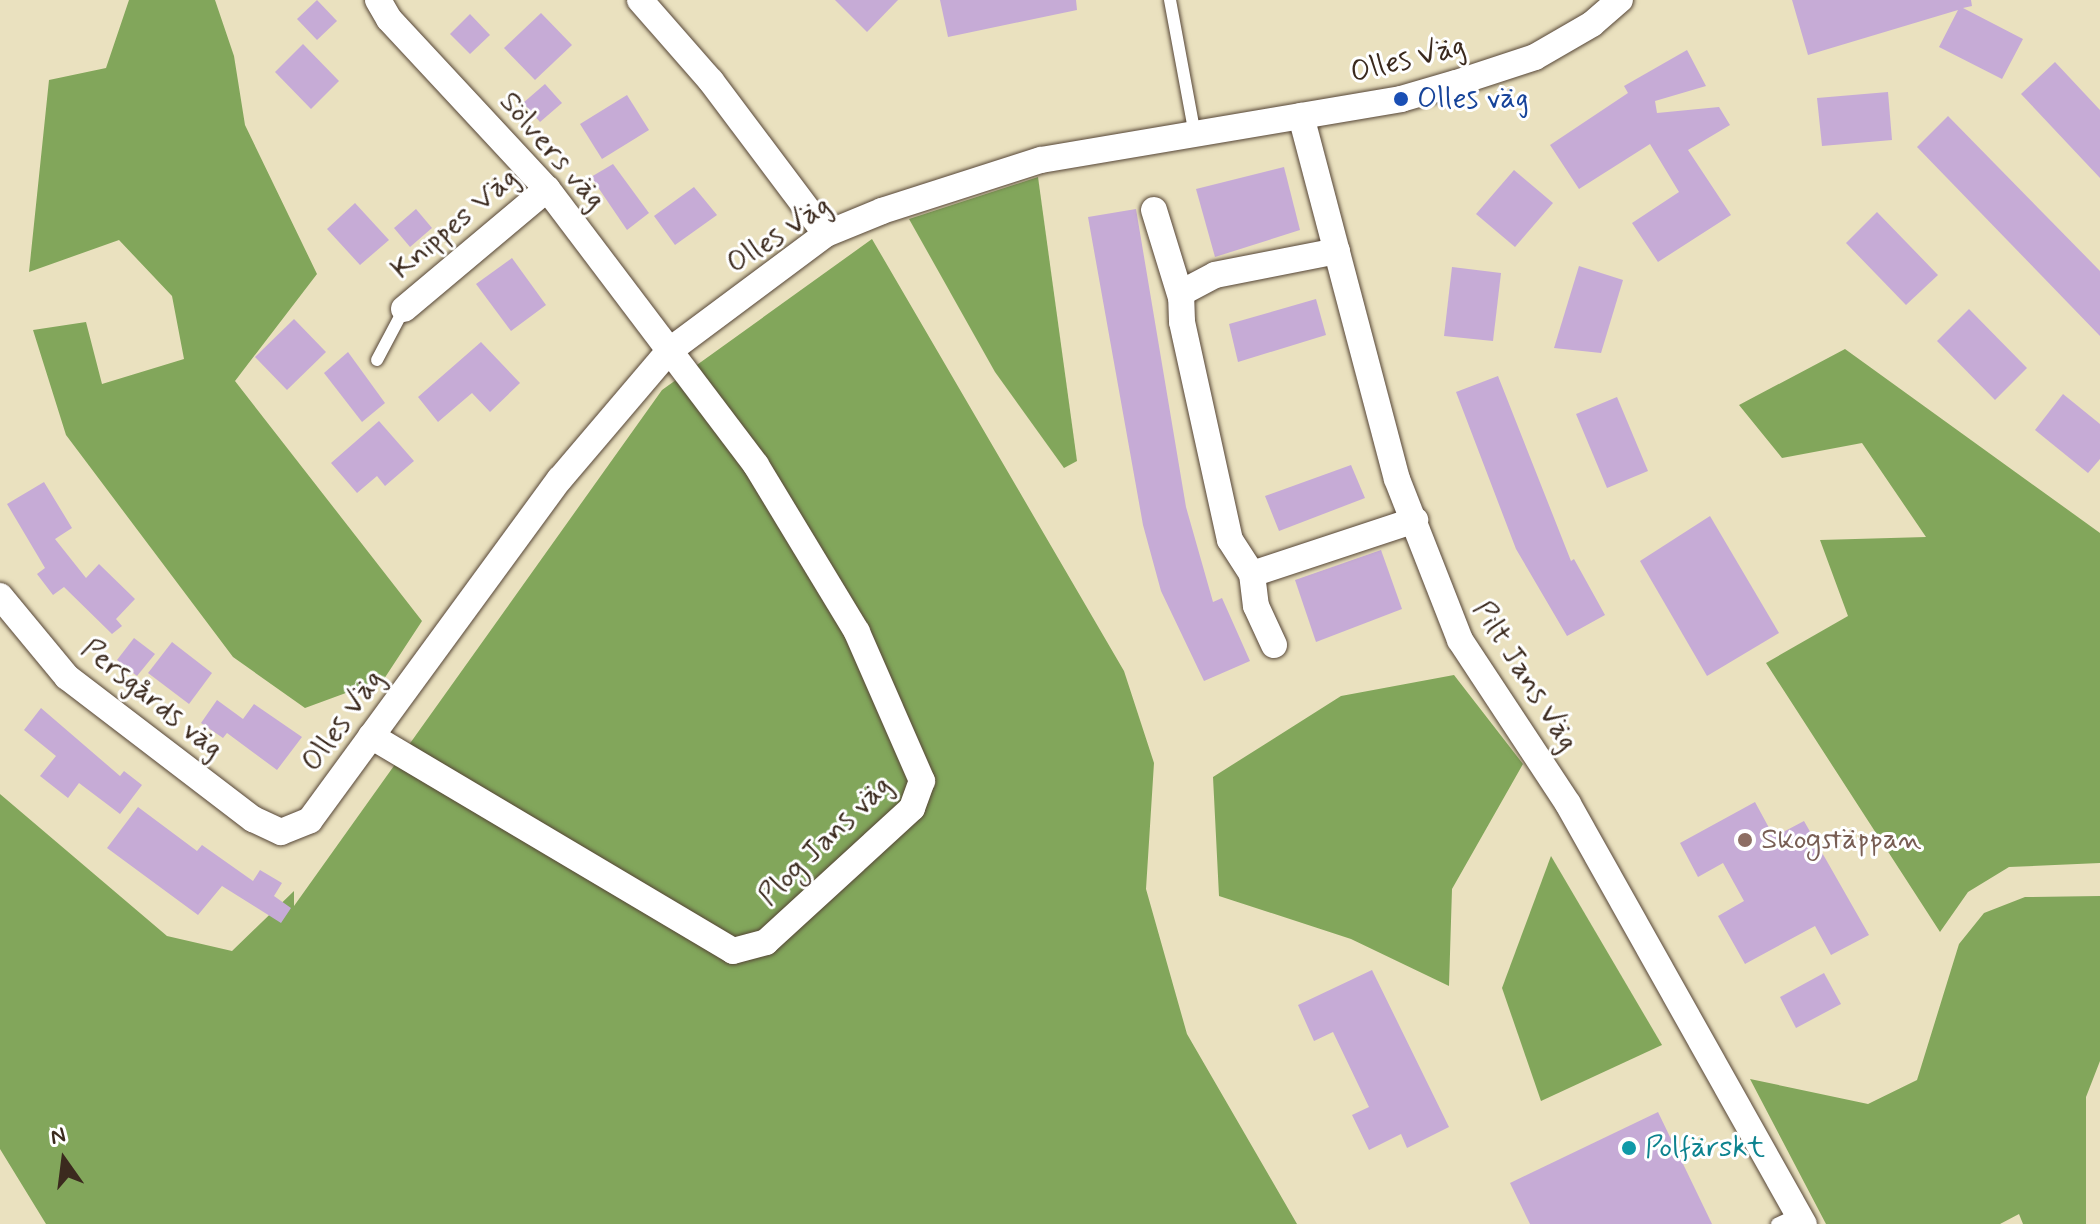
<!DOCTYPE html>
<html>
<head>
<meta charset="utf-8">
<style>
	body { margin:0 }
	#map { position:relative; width:2100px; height:1224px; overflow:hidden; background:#eae1bf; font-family:Mynerve,sans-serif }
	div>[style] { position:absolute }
	.forest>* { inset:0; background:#82a65b }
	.building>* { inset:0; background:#c6abd6 }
	.roads { filter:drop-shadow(0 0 2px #554536) drop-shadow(0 0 2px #554536) }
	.service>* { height:12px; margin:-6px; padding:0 6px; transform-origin:6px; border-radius:6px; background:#fff }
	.minor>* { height:26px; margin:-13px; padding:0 13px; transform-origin:13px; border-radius:13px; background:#fff }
	.dots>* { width:22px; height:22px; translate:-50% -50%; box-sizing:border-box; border:4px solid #fff; border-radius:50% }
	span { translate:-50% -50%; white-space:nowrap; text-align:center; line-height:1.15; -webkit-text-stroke:6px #fff; paint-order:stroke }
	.street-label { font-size:30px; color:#3b2a1e }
	.transit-label { font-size:30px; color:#164399 }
	.left { translate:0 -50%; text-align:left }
	.education-label { font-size:30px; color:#785e54 }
	.culture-label { font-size:30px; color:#0d838f }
	.north { position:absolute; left:24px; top:1120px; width:80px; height:80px; -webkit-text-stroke:6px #fff; paint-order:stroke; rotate:346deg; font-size:22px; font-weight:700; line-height:32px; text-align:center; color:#3b2a1e }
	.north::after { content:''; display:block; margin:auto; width:28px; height:36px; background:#3b2a1e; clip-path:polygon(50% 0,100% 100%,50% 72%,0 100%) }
</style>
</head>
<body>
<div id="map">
	<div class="forest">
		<i style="clip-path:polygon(129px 0,215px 0,234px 56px,245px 125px,317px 274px,235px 381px,422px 621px,384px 679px,305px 708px,233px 657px,66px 435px,33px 330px,86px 322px,102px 384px,184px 359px,172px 296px,119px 240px,29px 272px,49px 80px,106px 68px)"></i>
		<i style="clip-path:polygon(1038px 177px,1077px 461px,1064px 468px,995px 372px,909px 219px)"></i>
		<i style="clip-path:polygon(872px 239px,1124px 671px,1154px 763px,1146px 889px,1187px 1034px,1297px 1224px,46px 1224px,0 1149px,0 794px,167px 936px,232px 951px,294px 891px,294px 906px,662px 390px)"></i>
		<i style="clip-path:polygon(1845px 349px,2100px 533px,2100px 863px,2009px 867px,1968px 892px,1940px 932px,1766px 663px,1848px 616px,1820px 540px,1926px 537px,1862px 443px,1782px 458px,1739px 405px)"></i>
		<i style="clip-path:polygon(1454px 675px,1523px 764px,1452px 889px,1449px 986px,1351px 939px,1219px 896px,1213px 777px,1341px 696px)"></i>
		<i style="clip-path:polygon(1551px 856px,1662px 1045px,1541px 1101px,1502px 988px)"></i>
		<i style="clip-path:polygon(2100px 896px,2100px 1061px,2086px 1097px,2086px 1224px,2023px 1224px,2019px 1214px,2000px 1224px,1826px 1224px,1750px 1079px,1868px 1104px,1917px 1080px,1959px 944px,1984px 913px,2025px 897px)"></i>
	</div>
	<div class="building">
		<i style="clip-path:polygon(317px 0,337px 21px,317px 40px,297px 19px)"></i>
		<i style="clip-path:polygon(835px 0,898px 0,867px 32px)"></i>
		<i style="clip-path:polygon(940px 0,1076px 0,1077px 10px,948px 37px)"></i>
		<i style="clip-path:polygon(1792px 0,1971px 0,1972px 6px,1963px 8px,2023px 39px,2002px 79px,1939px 47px,1958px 10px,1808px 55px)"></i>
		<i style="clip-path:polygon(541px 13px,572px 45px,535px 80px,504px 48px)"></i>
		<i style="clip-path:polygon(470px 14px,490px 35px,470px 54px,450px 34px)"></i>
		<i style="clip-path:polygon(303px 44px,339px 81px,311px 109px,275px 72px)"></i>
		<i style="clip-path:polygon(1687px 50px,1706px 86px,1655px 101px,1657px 113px,1719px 107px,1730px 125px,1688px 150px,1731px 215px,1658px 262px,1632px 223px,1679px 192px,1650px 144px,1579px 189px,1550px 145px,1628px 93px,1624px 86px)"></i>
		<i style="clip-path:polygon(2055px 62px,2100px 110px,2100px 178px,2021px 94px)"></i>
		<i style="clip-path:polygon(545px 84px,562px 103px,540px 122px,523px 103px)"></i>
		<i style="clip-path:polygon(1888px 92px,1892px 140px,1822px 146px,1817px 98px)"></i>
		<i style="clip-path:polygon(627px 95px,649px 130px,602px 159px,580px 124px)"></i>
		<i style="clip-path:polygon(1948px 116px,2100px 271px,2100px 336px,1917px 147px)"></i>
		<i style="clip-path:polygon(613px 164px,649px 213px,627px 230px,591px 177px)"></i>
		<i style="clip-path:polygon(1284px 167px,1300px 230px,1215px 257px,1196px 189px)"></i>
		<i style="clip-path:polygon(1514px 170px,1553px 203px,1515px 247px,1476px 214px)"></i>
		<i style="clip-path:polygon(694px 187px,717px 215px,675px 245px,654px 216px)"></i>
		<i style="clip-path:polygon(355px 203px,389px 240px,360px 265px,327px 229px)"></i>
		<i style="clip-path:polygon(416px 209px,432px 228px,410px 247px,394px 228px)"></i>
		<i style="clip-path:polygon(1136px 209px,1186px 507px,1213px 602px,1222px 598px,1250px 661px,1204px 681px,1161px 591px,1143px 525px,1088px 217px)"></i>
		<i style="clip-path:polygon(1877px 212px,1938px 275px,1906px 305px,1846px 243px)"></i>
		<i style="clip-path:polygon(512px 258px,546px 305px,511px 331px,476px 284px)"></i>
		<i style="clip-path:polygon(1579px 266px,1623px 280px,1601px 353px,1554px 348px)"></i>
		<i style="clip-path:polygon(1452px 267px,1501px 273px,1493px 341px,1444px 336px)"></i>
		<i style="clip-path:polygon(1316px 299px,1326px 335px,1238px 362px,1229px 324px)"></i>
		<i style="clip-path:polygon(1969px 309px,2027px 368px,1995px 400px,1937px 341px)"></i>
		<i style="clip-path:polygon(294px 319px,326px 352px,287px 390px,255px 357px)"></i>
		<i style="clip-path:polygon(481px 342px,520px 383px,490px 412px,472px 393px,438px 422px,418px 397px)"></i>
		<i style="clip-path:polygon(348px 352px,385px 403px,362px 422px,324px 373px)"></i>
		<i style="clip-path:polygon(1498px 376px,1571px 561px,1574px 559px,1605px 615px,1567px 636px,1516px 549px,1456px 392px)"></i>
		<i style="clip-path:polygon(2063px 394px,2100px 424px,2100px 459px,2088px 473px,2035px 430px)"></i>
		<i style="clip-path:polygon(1617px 397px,1648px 471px,1607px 488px,1576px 414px)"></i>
		<i style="clip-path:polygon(379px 421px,414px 461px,385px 486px,377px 476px,357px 493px,331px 463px)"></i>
		<i style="clip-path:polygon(1351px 465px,1365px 498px,1279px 531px,1265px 496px)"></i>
		<i style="clip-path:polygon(44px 482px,72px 528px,55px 539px,86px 578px,99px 564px,135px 599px,116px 619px,122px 626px,112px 634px,64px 587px,53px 595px,37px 574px,45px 568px,7px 504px)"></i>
		<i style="clip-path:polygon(1710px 516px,1779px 633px,1707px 676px,1640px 561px)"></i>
		<i style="clip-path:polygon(1381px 550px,1402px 609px,1316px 642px,1295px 580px)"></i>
		<i style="clip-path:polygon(134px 638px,155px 654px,137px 676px,117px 660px)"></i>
		<i style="clip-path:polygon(172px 642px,212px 673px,189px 704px,148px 673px)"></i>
		<i style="clip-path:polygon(217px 700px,243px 719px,254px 704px,302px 737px,277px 770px,227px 733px,223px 738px,201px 723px)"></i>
		<i style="clip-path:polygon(41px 708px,120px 776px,124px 771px,142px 785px,120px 814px,79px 783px,68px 798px,40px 776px,56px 756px,24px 730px)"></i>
		<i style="clip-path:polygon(1755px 802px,1774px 837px,1804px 821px,1869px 935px,1831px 955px,1815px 926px,1745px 964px,1718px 916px,1744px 901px,1723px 863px,1698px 877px,1680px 843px)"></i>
		<i style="clip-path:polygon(138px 807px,197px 851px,202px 845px,253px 881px,260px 870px,282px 883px,274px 896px,291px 908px,281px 923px,222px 886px,198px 915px,107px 848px)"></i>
		<i style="clip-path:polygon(1372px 970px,1449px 1127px,1407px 1148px,1401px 1134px,1369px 1150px,1352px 1115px,1369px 1107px,1333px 1032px,1314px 1041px,1298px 1005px)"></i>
		<i style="clip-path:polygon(1824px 973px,1841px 1004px,1796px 1028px,1780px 997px)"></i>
		<i style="clip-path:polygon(1658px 1112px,1712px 1224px,1530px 1224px,1510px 1183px)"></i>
	</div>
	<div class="roads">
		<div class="service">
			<i style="left:1170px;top:0;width:132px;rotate:79.5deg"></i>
			<i style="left:377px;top:360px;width:58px;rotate:-62.1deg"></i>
			<i style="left:1777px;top:1224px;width:23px;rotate:-25deg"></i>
		</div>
		<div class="minor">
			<i style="left:640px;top:0;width:108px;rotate:48.8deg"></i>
			<i style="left:711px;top:81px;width:191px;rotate:53.1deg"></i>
			<i style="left:1301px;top:116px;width:375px;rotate:75.2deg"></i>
			<i style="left:1397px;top:479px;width:173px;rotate:68.6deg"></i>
			<i style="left:1460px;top:640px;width:196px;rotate:56.6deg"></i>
			<i style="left:1568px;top:804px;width:482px;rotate:60.7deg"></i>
			<i style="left:1154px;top:210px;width:92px;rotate:72.9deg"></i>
			<i style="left:1337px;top:251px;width:124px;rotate:168.9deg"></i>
			<i style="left:1215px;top:275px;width:38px;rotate:152deg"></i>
			<i style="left:1181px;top:293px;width:29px;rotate:88deg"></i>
			<i style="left:1182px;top:322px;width:223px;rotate:77.6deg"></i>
			<i style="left:1230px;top:540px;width:40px;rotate:57.1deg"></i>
			<i style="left:1252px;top:574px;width:172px;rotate:-18.3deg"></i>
			<i style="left:404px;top:309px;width:187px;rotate:-40deg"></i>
			<i style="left:1252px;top:574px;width:32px;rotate:83deg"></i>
			<i style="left:1256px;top:606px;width:43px;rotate:65.2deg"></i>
			<i style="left:0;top:596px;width:105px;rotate:50.4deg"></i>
			<i style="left:67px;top:677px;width:234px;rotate:37.4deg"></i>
			<i style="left:253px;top:819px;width:31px;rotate:25deg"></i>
			<i style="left:281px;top:832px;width:31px;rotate:-22deg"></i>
			<i style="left:310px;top:820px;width:423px;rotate:-53.8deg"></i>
			<i style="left:560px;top:479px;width:168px;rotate:-49.6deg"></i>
			<i style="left:669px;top:351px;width:196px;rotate:-36.7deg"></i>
			<i style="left:826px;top:234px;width:61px;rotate:-22.3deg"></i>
			<i style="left:882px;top:211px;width:167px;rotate:-17.8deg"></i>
			<i style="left:1041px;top:160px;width:365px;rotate:-9.6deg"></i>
			<i style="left:1401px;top:99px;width:57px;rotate:-16.2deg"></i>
			<i style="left:1456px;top:83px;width:83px;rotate:-18.2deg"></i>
			<i style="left:1535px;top:57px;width:66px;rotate:-30.1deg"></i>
			<i style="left:1592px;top:24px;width:37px;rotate:-41deg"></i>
			<i style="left:371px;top:736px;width:421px;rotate:30.7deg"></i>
			<i style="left:733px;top:951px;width:34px;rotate:-15deg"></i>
			<i style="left:766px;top:942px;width:198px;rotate:-42.5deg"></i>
			<i style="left:912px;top:808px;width:29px;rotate:-70deg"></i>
			<i style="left:922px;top:781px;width:163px;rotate:-113.6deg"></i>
			<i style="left:857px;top:632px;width:195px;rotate:-121.2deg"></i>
			<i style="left:756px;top:465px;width:346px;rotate:-127.1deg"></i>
			<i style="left:547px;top:189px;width:232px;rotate:-132.9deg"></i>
			<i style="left:389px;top:19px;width:22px;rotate:-120deg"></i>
		</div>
	</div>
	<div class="dots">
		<i style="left:1401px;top:99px;background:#1a4fb4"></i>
		<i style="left:1745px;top:840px;background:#8d6e63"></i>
		<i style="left:1629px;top:1148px;background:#0f9aa8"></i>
	</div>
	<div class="street-label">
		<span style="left:1408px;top:60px;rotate:-14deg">Olles Väg</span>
		<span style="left:552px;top:151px;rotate:49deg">Sölvers väg</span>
		<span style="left:455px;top:224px;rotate:-40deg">Knippes Väg</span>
		<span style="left:779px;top:235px;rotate:-33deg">Olles Väg</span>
		<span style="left:1525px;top:676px;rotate:58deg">Pilt Jans Väg</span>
		<span style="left:152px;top:699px;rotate:39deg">Persgårds väg</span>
		<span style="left:343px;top:721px;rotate:-54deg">Olles Väg</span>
		<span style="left:825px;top:841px;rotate:-44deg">Plog Jans väg</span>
	</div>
	<div class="transit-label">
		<span class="left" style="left:1417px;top:99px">Olles väg</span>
	</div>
	<div class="education-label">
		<span class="left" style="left:1761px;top:840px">Skogstäppan</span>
	</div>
	<div class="culture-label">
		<span class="left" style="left:1645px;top:1148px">Polfärskt</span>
	</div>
	<div class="north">N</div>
</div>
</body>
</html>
